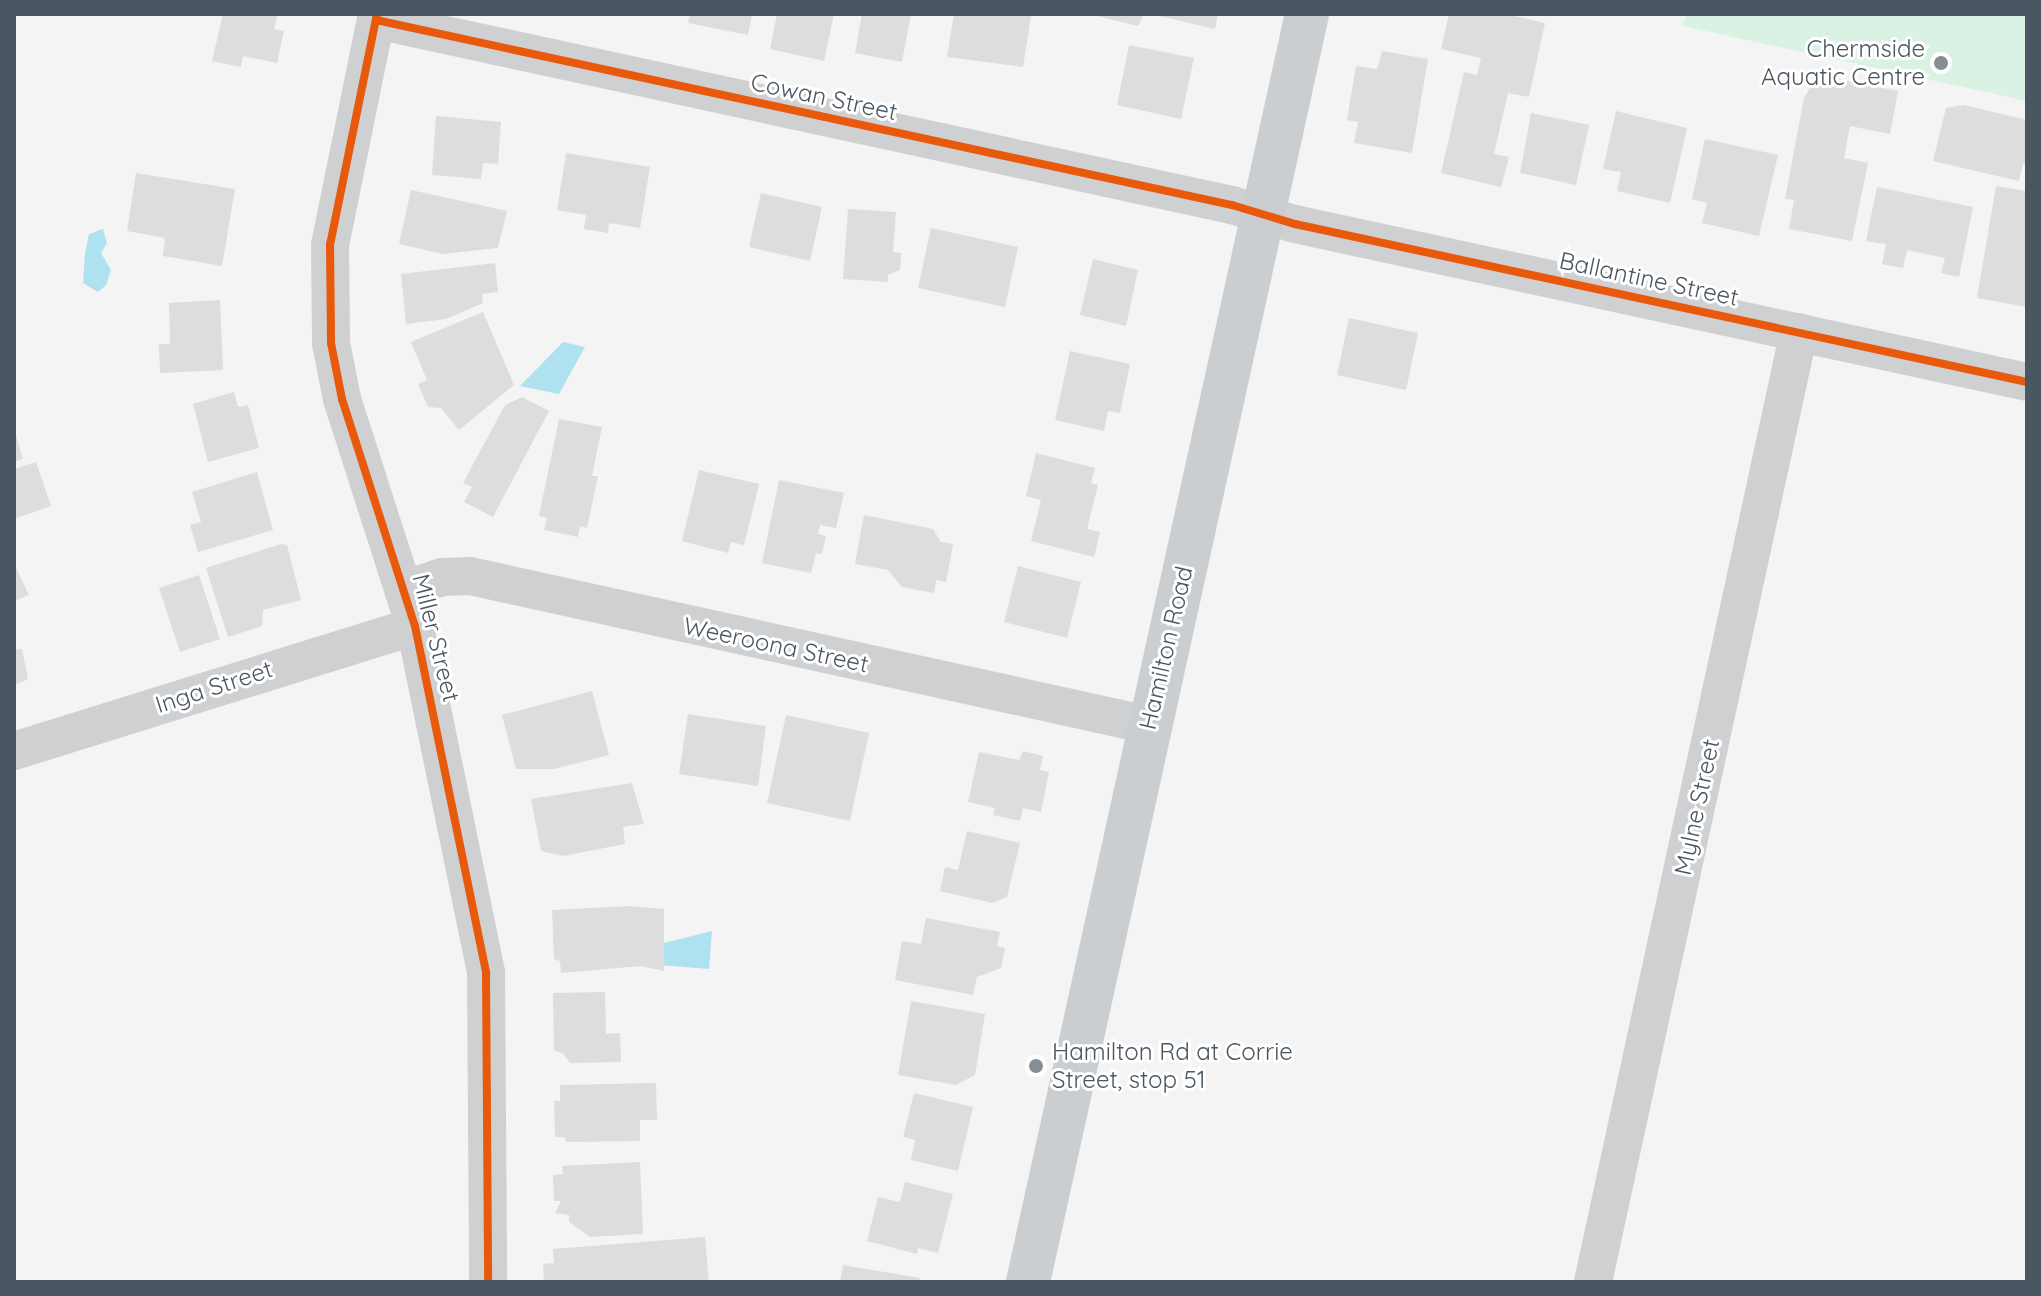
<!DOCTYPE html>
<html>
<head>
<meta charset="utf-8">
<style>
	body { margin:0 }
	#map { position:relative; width:2041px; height:1296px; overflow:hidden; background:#f4f4f4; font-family:Quicksand,sans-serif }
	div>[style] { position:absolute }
	.green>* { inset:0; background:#d9f2e3 }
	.water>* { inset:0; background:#aee2f0 }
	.building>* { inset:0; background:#ddddde }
	.minor>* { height:38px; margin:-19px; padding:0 19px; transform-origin:19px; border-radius:19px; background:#ced0d2 }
	.major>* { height:44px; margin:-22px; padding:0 22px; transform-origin:22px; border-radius:22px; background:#caced1 }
	.cycleway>* { height:8px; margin:-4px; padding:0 4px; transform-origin:4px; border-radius:4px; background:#e8590c }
	.dots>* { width:22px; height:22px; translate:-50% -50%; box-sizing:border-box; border:4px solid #fff; border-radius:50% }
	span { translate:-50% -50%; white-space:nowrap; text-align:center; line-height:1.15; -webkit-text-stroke:6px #fff; paint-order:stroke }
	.poi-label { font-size:24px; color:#4a5661 }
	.right { translate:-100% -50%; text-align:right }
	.left { translate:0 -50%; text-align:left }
	.street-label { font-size:24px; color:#4a5661 }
	.frame { position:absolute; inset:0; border:16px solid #4a5661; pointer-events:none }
</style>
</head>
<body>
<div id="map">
	<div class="green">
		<i style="clip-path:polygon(1686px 14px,2027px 14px,2027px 101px,1683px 26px)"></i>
	</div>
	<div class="water">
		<i style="clip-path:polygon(103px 229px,107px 243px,101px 253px,111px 270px,106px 285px,98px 292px,83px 283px,85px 254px,89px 234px)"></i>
		<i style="clip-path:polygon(563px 342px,585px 347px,559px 394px,520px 386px)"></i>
		<i style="clip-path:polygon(712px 931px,709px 969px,659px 965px,660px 944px)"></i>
	</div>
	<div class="building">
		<i style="clip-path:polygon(223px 14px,278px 14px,274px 29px,284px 31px,277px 63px,243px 56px,241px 67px,212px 61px)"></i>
		<i style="clip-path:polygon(690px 14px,752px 14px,748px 35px,688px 23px)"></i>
		<i style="clip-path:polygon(777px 14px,834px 14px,824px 61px,770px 49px)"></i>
		<i style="clip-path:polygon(862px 14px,911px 14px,902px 62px,855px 53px)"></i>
		<i style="clip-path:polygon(954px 14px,1031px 16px,1023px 67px,947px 57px)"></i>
		<i style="clip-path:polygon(1089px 14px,1144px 14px,1138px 26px)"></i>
		<i style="clip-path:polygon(1151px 14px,1218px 14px,1215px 29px)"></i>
		<i style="clip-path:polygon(1449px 14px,1505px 14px,1545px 23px,1529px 97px,1508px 93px,1494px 154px,1509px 157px,1501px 187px,1441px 173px,1464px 72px,1477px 75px,1481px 58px,1441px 49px)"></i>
		<i style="clip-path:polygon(1129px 45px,1194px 58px,1181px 119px,1117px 105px)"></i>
		<i style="clip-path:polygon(1382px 51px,1428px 59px,1412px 153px,1354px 143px,1358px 122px,1347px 120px,1356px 66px,1377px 69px)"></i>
		<i style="clip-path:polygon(1818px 75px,1898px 91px,1890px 134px,1850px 126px,1844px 158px,1868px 163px,1852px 241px,1789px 229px,1794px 200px,1785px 199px,1804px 98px)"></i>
		<i style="clip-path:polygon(1964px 105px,2027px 120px,2027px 165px,2023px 164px,2019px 181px,1933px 161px,1946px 108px)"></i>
		<i style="clip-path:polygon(1616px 111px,1687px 128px,1670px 203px,1617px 191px,1621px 172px,1603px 169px)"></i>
		<i style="clip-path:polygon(1531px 113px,1589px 125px,1576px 185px,1520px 173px)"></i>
		<i style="clip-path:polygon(436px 116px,501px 122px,498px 164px,483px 163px,481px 179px,432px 175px)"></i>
		<i style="clip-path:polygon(1705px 139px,1778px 155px,1759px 236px,1702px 223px,1707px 203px,1692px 199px)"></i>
		<i style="clip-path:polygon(566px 153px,650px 167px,640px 228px,609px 223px,608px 233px,584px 229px,586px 215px,557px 210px)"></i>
		<i style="clip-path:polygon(136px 173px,235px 189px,222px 266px,163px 256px,165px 238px,127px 231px)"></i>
		<i style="clip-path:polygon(1996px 186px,2027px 191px,2027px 307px,1977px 298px)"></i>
		<i style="clip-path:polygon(1877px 187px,1973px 207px,1959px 277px,1941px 273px,1945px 258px,1907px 250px,1903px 268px,1882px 264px,1886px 244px,1866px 241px)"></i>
		<i style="clip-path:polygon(411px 190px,507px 211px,498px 248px,443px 254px,399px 244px)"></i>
		<i style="clip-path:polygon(761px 193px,822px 207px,810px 261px,749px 247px)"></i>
		<i style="clip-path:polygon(848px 209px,896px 212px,893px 252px,901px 253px,900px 270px,888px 275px,888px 282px,843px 279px)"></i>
		<i style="clip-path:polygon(931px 228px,1018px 247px,1005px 307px,918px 288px)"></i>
		<i style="clip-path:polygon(1093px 259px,1138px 270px,1126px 326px,1080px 315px)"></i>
		<i style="clip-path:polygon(495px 263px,498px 292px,482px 294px,483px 303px,446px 319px,406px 324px,401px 274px)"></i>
		<i style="clip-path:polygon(220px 300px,223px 370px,160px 373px,159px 344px,170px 344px,169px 303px)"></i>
		<i style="clip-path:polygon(483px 312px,514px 385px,459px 430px,441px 408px,428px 407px,418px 384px,427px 380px,411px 342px)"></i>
		<i style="clip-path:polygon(1349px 318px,1418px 333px,1406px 390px,1337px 375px)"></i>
		<i style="clip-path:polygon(1070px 351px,1130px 364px,1120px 413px,1108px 411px,1104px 431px,1055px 420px)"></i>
		<i style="clip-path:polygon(234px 392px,238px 407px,248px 405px,259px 448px,208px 462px,193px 404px)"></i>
		<i style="clip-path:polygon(522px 397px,549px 411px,493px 517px,464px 502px,472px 487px,463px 483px,505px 405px)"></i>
		<i style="clip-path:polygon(559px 419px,602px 427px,592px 476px,598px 476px,587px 528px,580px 526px,578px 537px,544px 530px,547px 518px,539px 516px)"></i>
		<i style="clip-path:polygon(15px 432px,23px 459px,14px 462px,14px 433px)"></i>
		<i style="clip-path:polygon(1036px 453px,1095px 468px,1091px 483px,1098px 485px,1087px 529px,1100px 532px,1094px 557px,1031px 541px,1041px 500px,1026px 496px)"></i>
		<i style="clip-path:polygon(36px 462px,51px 506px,14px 519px,14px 469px)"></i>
		<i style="clip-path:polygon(699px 470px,759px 484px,744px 545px,731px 542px,728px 553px,682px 541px)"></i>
		<i style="clip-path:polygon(257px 472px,273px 530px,198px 552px,190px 525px,201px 522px,192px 492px)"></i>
		<i style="clip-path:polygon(779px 480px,844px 493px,836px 528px,820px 525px,818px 534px,826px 536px,822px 554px,816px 553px,811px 573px,762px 563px)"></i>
		<i style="clip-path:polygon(864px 515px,933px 529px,941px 542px,953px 544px,946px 582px,936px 580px,934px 593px,902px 587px,888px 570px,855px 564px)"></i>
		<i style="clip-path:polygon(281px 544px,287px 545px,301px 600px,263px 610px,262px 626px,228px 637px,206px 568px)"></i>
		<i style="clip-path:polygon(14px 564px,29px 595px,14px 601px)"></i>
		<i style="clip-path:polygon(1018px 566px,1081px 582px,1067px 638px,1004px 622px)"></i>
		<i style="clip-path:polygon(199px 575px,220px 639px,180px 652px,159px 588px)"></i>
		<i style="clip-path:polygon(22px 649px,28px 679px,14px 685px,14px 650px)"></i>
		<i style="clip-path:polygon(592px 691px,609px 755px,554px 769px,516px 769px,502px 715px)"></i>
		<i style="clip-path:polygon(688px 714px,766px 726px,758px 786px,679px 774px)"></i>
		<i style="clip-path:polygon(786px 715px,869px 733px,850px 821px,767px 803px)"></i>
		<i style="clip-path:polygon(1023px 751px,1043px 756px,1040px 770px,1049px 772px,1041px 812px,1023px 808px,1020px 821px,993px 815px,995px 808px,968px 802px,979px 752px,1019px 760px)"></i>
		<i style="clip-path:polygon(632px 783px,644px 824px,623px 827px,625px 844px,563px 856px,541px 851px,531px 799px)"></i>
		<i style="clip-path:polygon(967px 831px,1020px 843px,1007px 897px,992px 903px,940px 891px,945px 867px,958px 870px)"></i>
		<i style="clip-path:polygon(629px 906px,664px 909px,664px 971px,641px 966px,561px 973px,560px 961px,554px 959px,552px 910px)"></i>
		<i style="clip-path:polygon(926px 918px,1000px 932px,997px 946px,1005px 948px,1001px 968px,977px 977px,973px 995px,895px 980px,902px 941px,921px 944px)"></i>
		<i style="clip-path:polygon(605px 992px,606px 1034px,620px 1033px,621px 1062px,570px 1063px,563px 1053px,554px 1051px,553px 993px)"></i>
		<i style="clip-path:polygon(911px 1001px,985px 1014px,975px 1075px,956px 1085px,898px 1075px)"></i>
		<i style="clip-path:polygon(656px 1083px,657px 1120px,640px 1120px,640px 1141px,566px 1142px,565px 1137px,555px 1137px,554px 1101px,560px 1101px,560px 1085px)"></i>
		<i style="clip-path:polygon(914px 1093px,973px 1107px,958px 1171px,911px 1160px,915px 1140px,903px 1137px)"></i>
		<i style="clip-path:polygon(640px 1162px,643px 1234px,590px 1237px,569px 1222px,569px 1215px,555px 1213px,561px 1201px,554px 1201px,553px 1175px,563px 1174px,562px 1166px)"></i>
		<i style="clip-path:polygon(905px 1182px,953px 1194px,938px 1253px,918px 1248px,917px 1254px,867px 1241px,878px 1197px,900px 1202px)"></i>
		<i style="clip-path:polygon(705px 1237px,709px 1282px,544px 1282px,543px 1264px,554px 1263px,553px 1249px)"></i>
		<i style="clip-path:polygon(843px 1265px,920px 1278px,920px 1282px,840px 1282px)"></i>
	</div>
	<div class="minor">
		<i style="left:377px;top:14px;width:235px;rotate:101.5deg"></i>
		<i style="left:330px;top:244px;width:99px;rotate:89.4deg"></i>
		<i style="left:331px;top:343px;width:57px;rotate:78.9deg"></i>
		<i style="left:342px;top:399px;width:238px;rotate:72.2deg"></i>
		<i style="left:415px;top:626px;width:354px;rotate:78.4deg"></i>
		<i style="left:486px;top:973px;width:309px;rotate:89.6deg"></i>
		<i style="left:376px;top:20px;width:876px;rotate:12.2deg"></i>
		<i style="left:1232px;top:205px;width:66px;rotate:16.8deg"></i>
		<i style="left:1295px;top:224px;width:749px;rotate:12.18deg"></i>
		<i style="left:404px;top:590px;width:40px;rotate:-18.9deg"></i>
		<i style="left:442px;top:577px;width:28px;rotate:-2deg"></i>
		<i style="left:470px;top:576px;width:695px;rotate:12.38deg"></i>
		<i style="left:14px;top:751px;width:420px;rotate:-17.3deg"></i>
		<i style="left:1593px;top:1282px;width:972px;rotate:-77.77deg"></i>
	</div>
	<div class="major">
		<i style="left:1028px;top:1282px;width:1298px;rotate:-77.59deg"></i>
	</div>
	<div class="cycleway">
		<i style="left:377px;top:14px;width:235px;rotate:101.5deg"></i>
		<i style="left:330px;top:244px;width:99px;rotate:89.4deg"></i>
		<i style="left:331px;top:343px;width:57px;rotate:78.9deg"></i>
		<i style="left:342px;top:399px;width:238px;rotate:72.2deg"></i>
		<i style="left:415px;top:626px;width:354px;rotate:78.4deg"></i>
		<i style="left:486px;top:973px;width:309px;rotate:89.6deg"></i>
		<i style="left:376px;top:20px;width:876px;rotate:12.2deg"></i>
		<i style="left:1232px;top:205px;width:66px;rotate:16.8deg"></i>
		<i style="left:1295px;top:224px;width:749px;rotate:12.18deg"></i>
	</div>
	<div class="dots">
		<i style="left:1941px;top:63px;background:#868d94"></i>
		<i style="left:1036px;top:1066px;background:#868d94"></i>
	</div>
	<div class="poi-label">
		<span class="right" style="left:1925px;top:63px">Chermside<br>Aquatic Centre</span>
		<span class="left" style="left:1052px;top:1066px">Hamilton Rd at Corrie<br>Street, stop 51</span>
	</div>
	<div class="street-label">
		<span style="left:824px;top:97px;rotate:12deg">Cowan Street</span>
		<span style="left:1649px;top:279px;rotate:12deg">Ballantine Street</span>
		<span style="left:436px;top:638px;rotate:76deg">Miller Street</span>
		<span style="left:776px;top:645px;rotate:12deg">Weeroona Street</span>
		<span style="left:1166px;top:648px;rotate:-77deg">Hamilton Road</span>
		<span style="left:214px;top:687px;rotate:-18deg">Inga Street</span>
		<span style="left:1697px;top:807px;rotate:-78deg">Mylne Street</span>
	</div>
	<div class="frame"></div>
</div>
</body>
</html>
